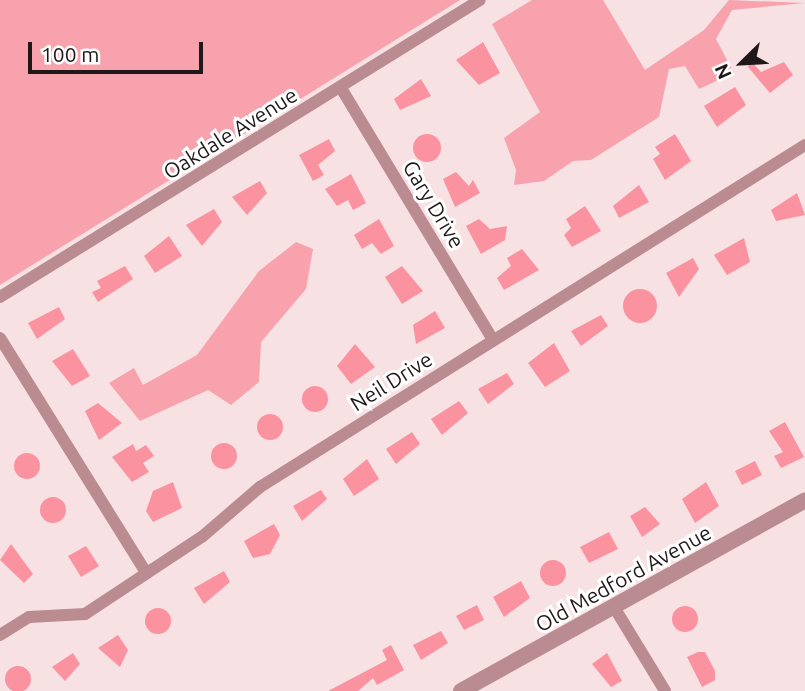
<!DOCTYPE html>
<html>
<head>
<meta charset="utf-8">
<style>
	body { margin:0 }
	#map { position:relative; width:805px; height:691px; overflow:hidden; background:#f8e1e3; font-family:Ubuntu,sans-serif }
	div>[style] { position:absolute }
	.green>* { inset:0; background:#f7a2ac }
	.building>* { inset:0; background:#fb92a0 }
	.round { border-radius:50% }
	.minor>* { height:12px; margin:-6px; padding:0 6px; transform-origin:6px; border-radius:6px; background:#ba8b90 }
	.tertiary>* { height:16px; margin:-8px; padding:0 8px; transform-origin:8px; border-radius:8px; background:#ba8b90 }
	span { translate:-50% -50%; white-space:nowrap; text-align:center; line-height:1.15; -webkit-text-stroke:6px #fff; paint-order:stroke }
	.street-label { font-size:21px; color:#1f1718 }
	.north { position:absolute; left:707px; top:28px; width:70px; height:70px; -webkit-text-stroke:5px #fff; paint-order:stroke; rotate:246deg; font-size:19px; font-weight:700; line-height:28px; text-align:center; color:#1f1718 }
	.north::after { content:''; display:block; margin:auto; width:24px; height:32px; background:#1f1718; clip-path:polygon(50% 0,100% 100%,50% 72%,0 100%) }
	.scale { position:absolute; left:28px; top:42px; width:175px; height:32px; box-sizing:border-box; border:4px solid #1f1718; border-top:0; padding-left:9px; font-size:21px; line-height:24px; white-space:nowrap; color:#1f1718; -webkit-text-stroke:5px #fff; paint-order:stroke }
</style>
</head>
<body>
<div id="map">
	<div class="green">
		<i style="clip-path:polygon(0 0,460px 0,0 285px)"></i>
		<i style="clip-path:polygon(532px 0,603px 0,645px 70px,704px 30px,729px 0,805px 3px,732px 10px,716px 39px,734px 73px,699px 89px,685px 66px,669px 69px,659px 117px,591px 160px,573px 161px,544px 181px,514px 185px,516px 170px,504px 138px,540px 112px,492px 24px)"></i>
		<i style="clip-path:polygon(296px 242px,313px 249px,306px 289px,261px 342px,259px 382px,231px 405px,208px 390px,140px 421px,109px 383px,134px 368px,143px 385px,197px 355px,259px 271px)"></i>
	</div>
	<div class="building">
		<i style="clip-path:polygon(483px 42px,500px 73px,479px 85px,456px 60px)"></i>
		<i style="clip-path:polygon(751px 61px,761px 72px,784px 62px,793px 75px,770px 93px,748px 67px)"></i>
		<i style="clip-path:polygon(421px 79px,431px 96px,400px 110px,394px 99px)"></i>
		<i style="clip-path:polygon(735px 87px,746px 105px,717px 127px,704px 106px)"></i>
		<i style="clip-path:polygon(675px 134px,691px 161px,665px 180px,653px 159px,660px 154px,655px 147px)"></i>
		<i class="round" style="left:413px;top:134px;width:28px;height:28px"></i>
		<i style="clip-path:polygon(329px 139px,335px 151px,318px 165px,324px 175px,313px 181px,299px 155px)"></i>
		<i style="clip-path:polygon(456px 172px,469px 186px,473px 180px,480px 193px,455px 207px,443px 179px)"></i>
		<i style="clip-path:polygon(351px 174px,366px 203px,353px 210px,348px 200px,337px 206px,325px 189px)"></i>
		<i style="clip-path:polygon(260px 181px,267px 193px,247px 215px,232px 197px)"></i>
		<i style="clip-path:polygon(639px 185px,649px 202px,619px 218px,613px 206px)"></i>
		<i style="clip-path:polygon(797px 193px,805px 215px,776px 221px,771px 210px)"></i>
		<i style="clip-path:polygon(585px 206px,601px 231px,572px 247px,564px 235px,571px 228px,566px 219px)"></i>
		<i style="clip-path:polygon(214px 209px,222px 222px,202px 246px,186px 225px)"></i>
		<i style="clip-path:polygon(379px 219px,394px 246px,381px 254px,372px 243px,362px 249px,354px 235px)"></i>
		<i style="clip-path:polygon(479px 219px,490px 229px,507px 226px,505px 240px,481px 254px,466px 226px)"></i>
		<i style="clip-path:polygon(169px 236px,182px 256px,155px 273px,144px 256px)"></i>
		<i style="clip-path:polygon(744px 238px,750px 262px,727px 275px,714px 255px)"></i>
		<i style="clip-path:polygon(522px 249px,539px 270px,504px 290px,497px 278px,511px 266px,507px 258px)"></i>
		<i style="clip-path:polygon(693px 258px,699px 269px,679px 297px,666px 273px)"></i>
		<i style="clip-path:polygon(125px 266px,133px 279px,98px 302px,92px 292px,101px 288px,97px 281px)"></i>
		<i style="clip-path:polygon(402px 266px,423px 291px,402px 304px,385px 277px)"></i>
		<i class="round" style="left:623px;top:289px;width:34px;height:34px"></i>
		<i style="clip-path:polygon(59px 307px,65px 319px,37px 339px,28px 323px)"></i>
		<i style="clip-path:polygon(435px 311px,445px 328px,416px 344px,413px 325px)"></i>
		<i style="clip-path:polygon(601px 315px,608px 326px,581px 346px,571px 331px)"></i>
		<i style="clip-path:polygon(554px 343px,570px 371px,545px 387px,528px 363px)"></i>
		<i style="clip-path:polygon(355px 344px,375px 367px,351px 384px,337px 366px)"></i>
		<i style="clip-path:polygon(73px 349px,90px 376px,72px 386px,52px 361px)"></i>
		<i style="clip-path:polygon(507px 373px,514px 384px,488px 404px,478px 389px)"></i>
		<i class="round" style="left:302px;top:386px;width:26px;height:26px"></i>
		<i style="clip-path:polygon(459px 401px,468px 413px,442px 435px,431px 419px)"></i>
		<i style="clip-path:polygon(98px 403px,122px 423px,99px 440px,85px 411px)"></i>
		<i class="round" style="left:257px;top:414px;width:26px;height:26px"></i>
		<i style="clip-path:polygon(785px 422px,804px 457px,781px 468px,774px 456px,783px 452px,769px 431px)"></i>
		<i style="clip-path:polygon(412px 432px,420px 444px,396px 464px,386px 449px)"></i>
		<i class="round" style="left:211px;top:443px;width:26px;height:26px"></i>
		<i style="clip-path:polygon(133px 444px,136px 451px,146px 445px,154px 456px,143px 463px,149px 472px,132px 482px,112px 457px)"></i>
		<i class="round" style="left:14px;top:453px;width:26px;height:26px"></i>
		<i style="clip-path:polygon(367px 459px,379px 479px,354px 496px,343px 479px)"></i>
		<i style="clip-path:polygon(755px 461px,762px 475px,742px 485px,735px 471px)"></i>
		<i style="clip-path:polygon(173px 482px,182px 508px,153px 522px,146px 511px,153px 491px)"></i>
		<i style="clip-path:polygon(706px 482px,719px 506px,695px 523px,682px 499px)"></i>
		<i style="clip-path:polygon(321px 490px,327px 499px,302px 521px,293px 506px)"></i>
		<i class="round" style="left:40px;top:497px;width:26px;height:26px"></i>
		<i style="clip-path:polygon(645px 507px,660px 524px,642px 537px,630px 516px)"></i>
		<i style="clip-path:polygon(274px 524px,280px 535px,270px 554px,253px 558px,244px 541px)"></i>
		<i style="clip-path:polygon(609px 532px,618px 549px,589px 563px,580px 547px)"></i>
		<i style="clip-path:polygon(11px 544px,33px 574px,24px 583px,0 560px)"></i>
		<i style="clip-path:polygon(86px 546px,99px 566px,81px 577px,68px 556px)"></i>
		<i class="round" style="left:540px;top:560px;width:26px;height:26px"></i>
		<i style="clip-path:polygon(224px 571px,230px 582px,204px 604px,194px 588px)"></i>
		<i style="clip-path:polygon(521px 581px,530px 598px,504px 617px,493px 597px)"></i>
		<i style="clip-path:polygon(477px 605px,484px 620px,464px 630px,456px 616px)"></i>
		<i class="round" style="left:672px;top:606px;width:26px;height:26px"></i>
		<i class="round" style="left:145px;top:608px;width:26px;height:26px"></i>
		<i style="clip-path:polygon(441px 631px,448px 643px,421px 660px,413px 645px)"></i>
		<i style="clip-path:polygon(118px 635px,128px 650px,120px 667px,98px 648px)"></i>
		<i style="clip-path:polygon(391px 645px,404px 670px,377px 685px,373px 678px,358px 691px,328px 691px,387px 660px,382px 650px)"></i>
		<i style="clip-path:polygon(698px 652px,705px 652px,715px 671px,715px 680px,702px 687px,687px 657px)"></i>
		<i style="clip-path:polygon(73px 653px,80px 664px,65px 681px,52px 667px)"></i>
		<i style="clip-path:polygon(607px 653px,622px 681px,611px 687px,592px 664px)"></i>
		<i class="round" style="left:5px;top:666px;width:26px;height:26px"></i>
	</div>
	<div class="minor">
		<i style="left:341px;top:88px;width:294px;rotate:58.9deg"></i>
		<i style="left:0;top:297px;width:564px;rotate:-31.75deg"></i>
		<i style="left:0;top:338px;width:277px;rotate:58.1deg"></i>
		<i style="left:614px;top:607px;width:98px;rotate:58.7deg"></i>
		<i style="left:0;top:635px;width:34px;rotate:-32deg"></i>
		<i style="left:29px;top:617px;width:56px;rotate:-3.1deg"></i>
		<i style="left:85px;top:614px;width:141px;rotate:-33.5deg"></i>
		<i style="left:203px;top:536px;width:75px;rotate:-40.7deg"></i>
		<i style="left:260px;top:487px;width:643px;rotate:-32.11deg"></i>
	</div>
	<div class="tertiary">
		<i style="left:461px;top:691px;width:393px;rotate:-29deg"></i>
	</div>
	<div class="street-label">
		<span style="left:230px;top:133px;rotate:-32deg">Oakdale Avenue</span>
		<span style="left:434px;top:204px;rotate:59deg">Gary Drive</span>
		<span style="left:391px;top:381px;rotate:-32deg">Neil Drive</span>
		<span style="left:623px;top:578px;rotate:-29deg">Old Medford Avenue</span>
	</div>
	<div class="north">N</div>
	<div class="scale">100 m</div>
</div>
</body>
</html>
